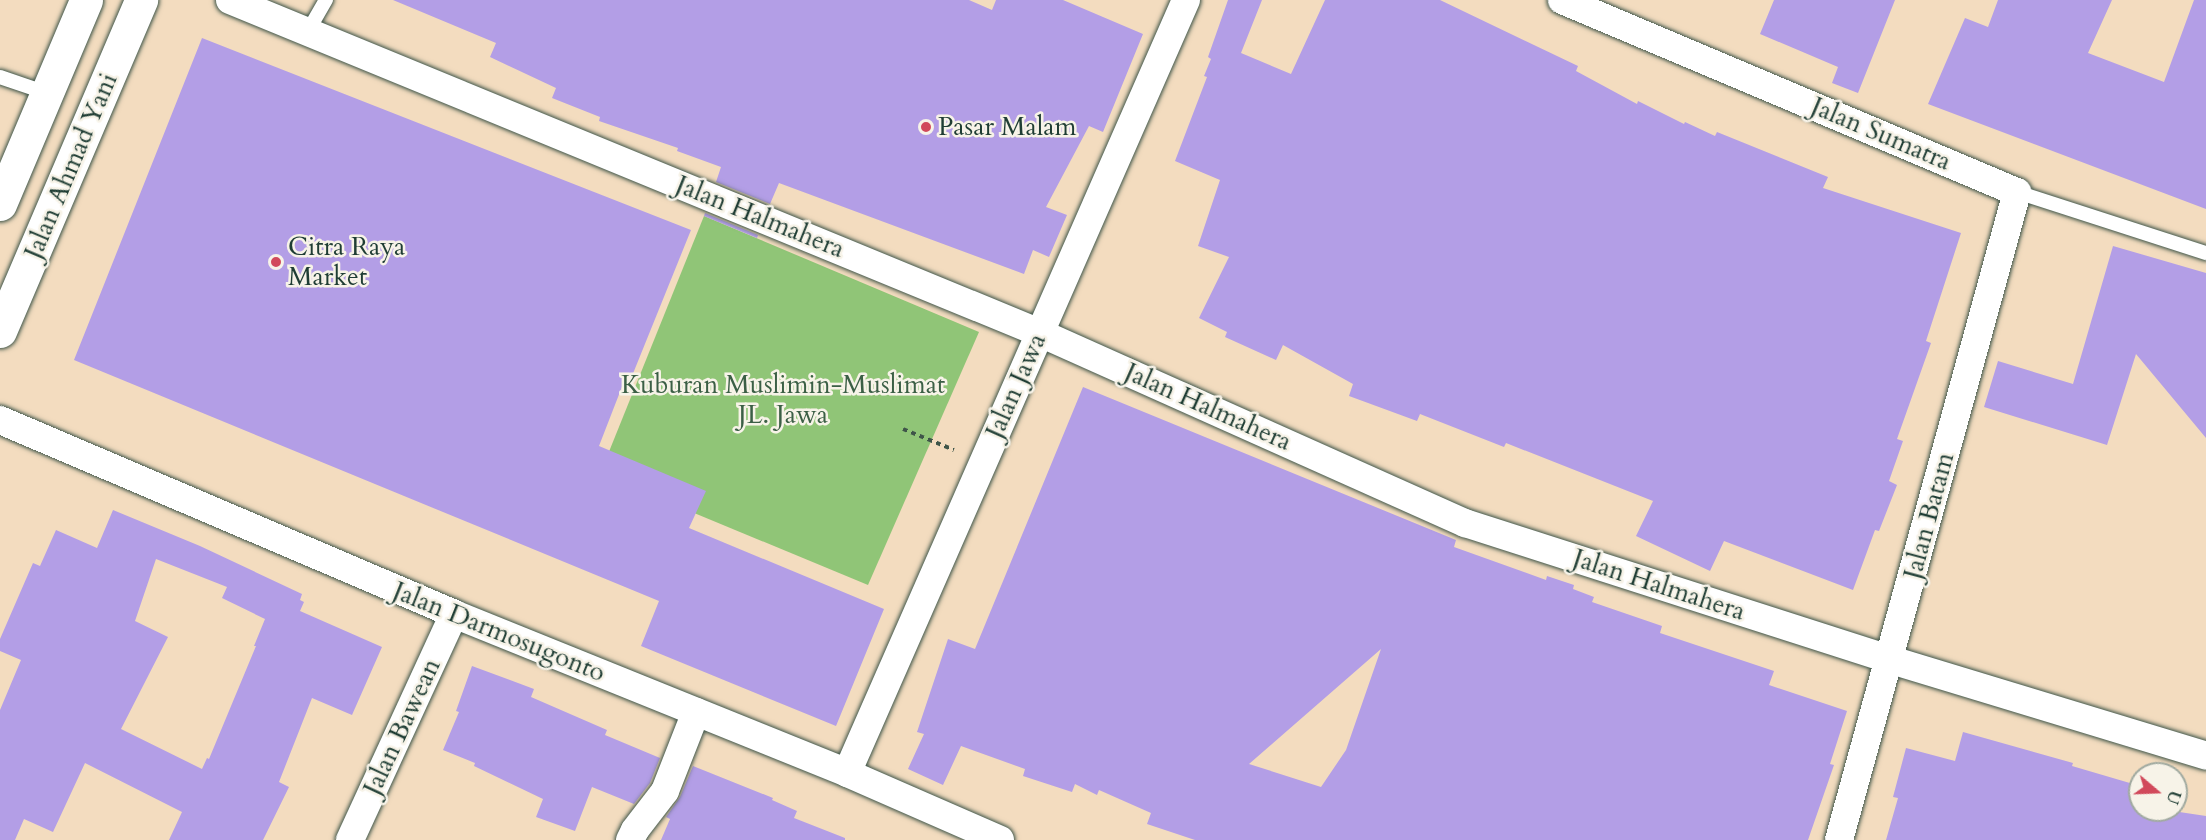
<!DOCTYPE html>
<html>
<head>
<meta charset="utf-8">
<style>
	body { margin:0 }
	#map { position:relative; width:2206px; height:840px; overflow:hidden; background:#f3dcbf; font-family:Cardo,serif }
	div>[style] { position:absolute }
	.green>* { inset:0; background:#90c577 }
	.building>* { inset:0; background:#b39ee6 }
	.path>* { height:4px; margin-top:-2px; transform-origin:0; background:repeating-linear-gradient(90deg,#3f5549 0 4.5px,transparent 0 9px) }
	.roads { filter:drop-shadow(0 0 2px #3f5549) drop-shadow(0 0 2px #3f5549) }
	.lane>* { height:14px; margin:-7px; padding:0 7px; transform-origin:7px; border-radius:7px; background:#fff }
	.street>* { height:28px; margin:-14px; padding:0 14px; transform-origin:14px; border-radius:14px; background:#fff }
	.secondary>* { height:33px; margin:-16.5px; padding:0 16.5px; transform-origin:16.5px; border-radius:16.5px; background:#fff }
	.dots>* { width:16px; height:16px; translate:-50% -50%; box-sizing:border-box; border:3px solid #f7f3e8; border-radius:50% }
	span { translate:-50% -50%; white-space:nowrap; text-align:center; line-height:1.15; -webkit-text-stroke:5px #f7f3e8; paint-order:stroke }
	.poi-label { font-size:26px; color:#1f3d34 }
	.left { translate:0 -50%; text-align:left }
	.street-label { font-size:26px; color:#1f3d34 }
	.park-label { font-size:26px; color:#3b5f45 }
	.north { position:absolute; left:2128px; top:762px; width:60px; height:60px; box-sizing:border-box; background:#f7f3e8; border:2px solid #a1aaa0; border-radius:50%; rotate:109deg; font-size:16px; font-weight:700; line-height:24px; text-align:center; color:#1f3d34 }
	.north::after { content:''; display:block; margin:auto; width:21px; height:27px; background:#d1495b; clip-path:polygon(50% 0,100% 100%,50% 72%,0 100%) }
</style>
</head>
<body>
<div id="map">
	<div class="green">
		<i style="clip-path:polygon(704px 216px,979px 332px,868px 585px,600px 474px)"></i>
	</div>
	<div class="building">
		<i style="clip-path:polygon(393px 0,969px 0,992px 10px,996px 0,1063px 0,1143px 34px,1103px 132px,1089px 126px,1046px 207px,1067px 215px,1049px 257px,1033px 250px,1024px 274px,779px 183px,770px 204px,716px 182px,721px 167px,677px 151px,678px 148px,599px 121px,600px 117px,552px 98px,556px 88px,490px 57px,496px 43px)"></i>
		<i style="clip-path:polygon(1228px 0,1262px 0,1241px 53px,1291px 74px,1325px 0,1440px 0,1578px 66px,1576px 71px,1637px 104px,1638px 101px,1684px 124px,1685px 122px,1715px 136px,1717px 132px,1828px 177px,1823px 188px,1961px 233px,1926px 341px,1931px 343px,1897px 439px,1903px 441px,1889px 481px,1897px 485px,1879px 531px,1875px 530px,1853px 590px,1724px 541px,1710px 571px,1636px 536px,1653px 501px,1506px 443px,1504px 447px,1420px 414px,1417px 421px,1349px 396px,1353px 384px,1283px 345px,1276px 360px,1225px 337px,1227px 332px,1199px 318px,1229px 257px,1198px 246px,1220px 180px,1175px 161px,1207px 77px,1204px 76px,1211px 59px,1208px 57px)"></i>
		<i style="clip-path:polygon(1774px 0,1895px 0,1858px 93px,1832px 83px,1838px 67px,1760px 34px)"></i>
		<i style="clip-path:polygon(1998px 0,2112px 0,2088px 53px,2164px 82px,2194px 0,2206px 0,2206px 209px,1928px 104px,1965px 18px,1988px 27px)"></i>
		<i style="clip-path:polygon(202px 38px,691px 230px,630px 381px,625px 379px,599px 446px,706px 491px,689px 528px,884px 609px,836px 726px,641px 646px,659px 601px,74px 360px)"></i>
		<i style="clip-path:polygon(705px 213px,758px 235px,757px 238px,704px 216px)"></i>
		<i style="clip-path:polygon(2113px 246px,2206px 273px,2206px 438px,2136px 354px,2107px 445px,1984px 407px,1998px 361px,2073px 384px)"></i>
		<i style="clip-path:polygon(evenodd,1083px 387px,1456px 540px,1454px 547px,1546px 580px,1547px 576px,1574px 585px,1573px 589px,1594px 597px,1592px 602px,1662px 626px,1660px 633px,1774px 671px,1769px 685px,1847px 711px,1830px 764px,1834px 765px,1808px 840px,1195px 840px,1147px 824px,1151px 813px,1099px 790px,1097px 795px,1075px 784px,1072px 792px,1023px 776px,1025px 769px,961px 746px,943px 785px,908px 769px,924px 734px,917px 732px,948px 639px,975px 649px,1083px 387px,1381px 649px,1346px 750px,1321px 787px,1249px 764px,1381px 649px)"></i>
		<i style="clip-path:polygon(evenodd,113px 510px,200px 546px,302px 594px,300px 600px,304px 602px,300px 611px,382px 647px,352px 715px,312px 698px,279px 782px,289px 787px,263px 840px,169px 840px,182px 812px,85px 763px,53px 832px,24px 819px,15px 840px,0 840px,0 710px,21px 660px,0 651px,0 639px,33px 563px,40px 566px,56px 530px,97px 548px,113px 510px,156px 559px,227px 587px,222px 598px,265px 619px,254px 646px,256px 646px,209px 759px,207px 758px,202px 769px,121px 729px,168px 637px,135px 621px,156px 559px)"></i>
		<i style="clip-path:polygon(472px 666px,534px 689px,531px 697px,607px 730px,605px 735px,660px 758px,650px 783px,634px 804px,592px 787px,575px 831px,536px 817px,543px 799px,474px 766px,475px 763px,443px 750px,459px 712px,456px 711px)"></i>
		<i style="clip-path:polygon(1963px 732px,2073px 763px,2072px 766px,2140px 786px,2140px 810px,2166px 810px,2206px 816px,2206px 840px,1886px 840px,1898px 798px,1893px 797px,1906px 748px,1955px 761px)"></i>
		<i style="clip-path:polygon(693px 766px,773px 798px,772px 800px,797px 811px,794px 818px,845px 838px,845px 840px,661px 840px,670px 819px,666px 817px,680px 797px)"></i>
	</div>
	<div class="path">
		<i style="left:903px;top:429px;width:55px;rotate:22.4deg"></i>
	</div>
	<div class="roads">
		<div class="lane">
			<i style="left:308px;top:31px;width:36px;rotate:-60deg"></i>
			<i style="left:0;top:77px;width:50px;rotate:18.8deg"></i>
			<i style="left:2017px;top:192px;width:199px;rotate:17.9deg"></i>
		</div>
		<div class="street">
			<i style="left:230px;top:0;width:876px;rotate:22.35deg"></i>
			<i style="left:1040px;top:333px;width:466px;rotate:24.1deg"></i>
			<i style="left:1465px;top:523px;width:447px;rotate:17.8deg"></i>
			<i style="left:1891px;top:660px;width:329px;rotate:16.9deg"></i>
			<i style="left:1562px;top:0;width:494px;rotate:22.9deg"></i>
			<i style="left:2017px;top:192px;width:672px;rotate:105.36deg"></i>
			<i style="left:0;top:420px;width:494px;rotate:23.1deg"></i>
			<i style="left:454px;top:614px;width:424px;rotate:22deg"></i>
			<i style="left:847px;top:773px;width:167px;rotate:23.6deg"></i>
			<i style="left:847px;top:773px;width:844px;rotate:-66.32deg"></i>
			<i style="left:350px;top:840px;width:249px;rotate:-65.3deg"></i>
			<i style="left:630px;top:840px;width:11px;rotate:-63deg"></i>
			<i style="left:635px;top:830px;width:49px;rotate:-52.4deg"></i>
			<i style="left:665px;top:791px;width:85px;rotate:-68.6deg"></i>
		</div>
		<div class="secondary">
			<i style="left:0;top:204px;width:221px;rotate:-67.1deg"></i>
			<i style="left:0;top:331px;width:360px;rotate:-66.9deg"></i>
		</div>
	</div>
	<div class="dots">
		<i style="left:926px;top:127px;background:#d1495b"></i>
		<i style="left:276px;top:262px;background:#d1495b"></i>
	</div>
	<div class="poi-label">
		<span class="left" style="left:938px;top:127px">Pasar Malam</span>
		<span class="left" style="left:288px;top:262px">Citra Raya<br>Market</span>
	</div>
	<div class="street-label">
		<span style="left:1881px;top:134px;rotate:23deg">Jalan Sumatra</span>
		<span style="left:71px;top:166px;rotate:-67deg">Jalan Ahmad Yani</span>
		<span style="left:760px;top:217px;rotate:22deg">Jalan Halmahera</span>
		<span style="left:1016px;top:386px;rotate:-66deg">Jalan Jawa</span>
		<span style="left:1208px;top:407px;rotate:24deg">Jalan Halmahera</span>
		<span style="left:1929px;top:516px;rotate:-75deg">Jalan Batam</span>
		<span style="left:1659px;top:585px;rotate:18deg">Jalan Halmahera</span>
		<span style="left:499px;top:632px;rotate:22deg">Jalan Darmosugonto</span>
		<span style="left:402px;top:727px;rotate:-65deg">Jalan Bawean</span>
	</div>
	<div class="park-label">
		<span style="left:783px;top:400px">Kuburan Muslimin-Muslimat<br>JL. Jawa</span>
	</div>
	<div class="north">U</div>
</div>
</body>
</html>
